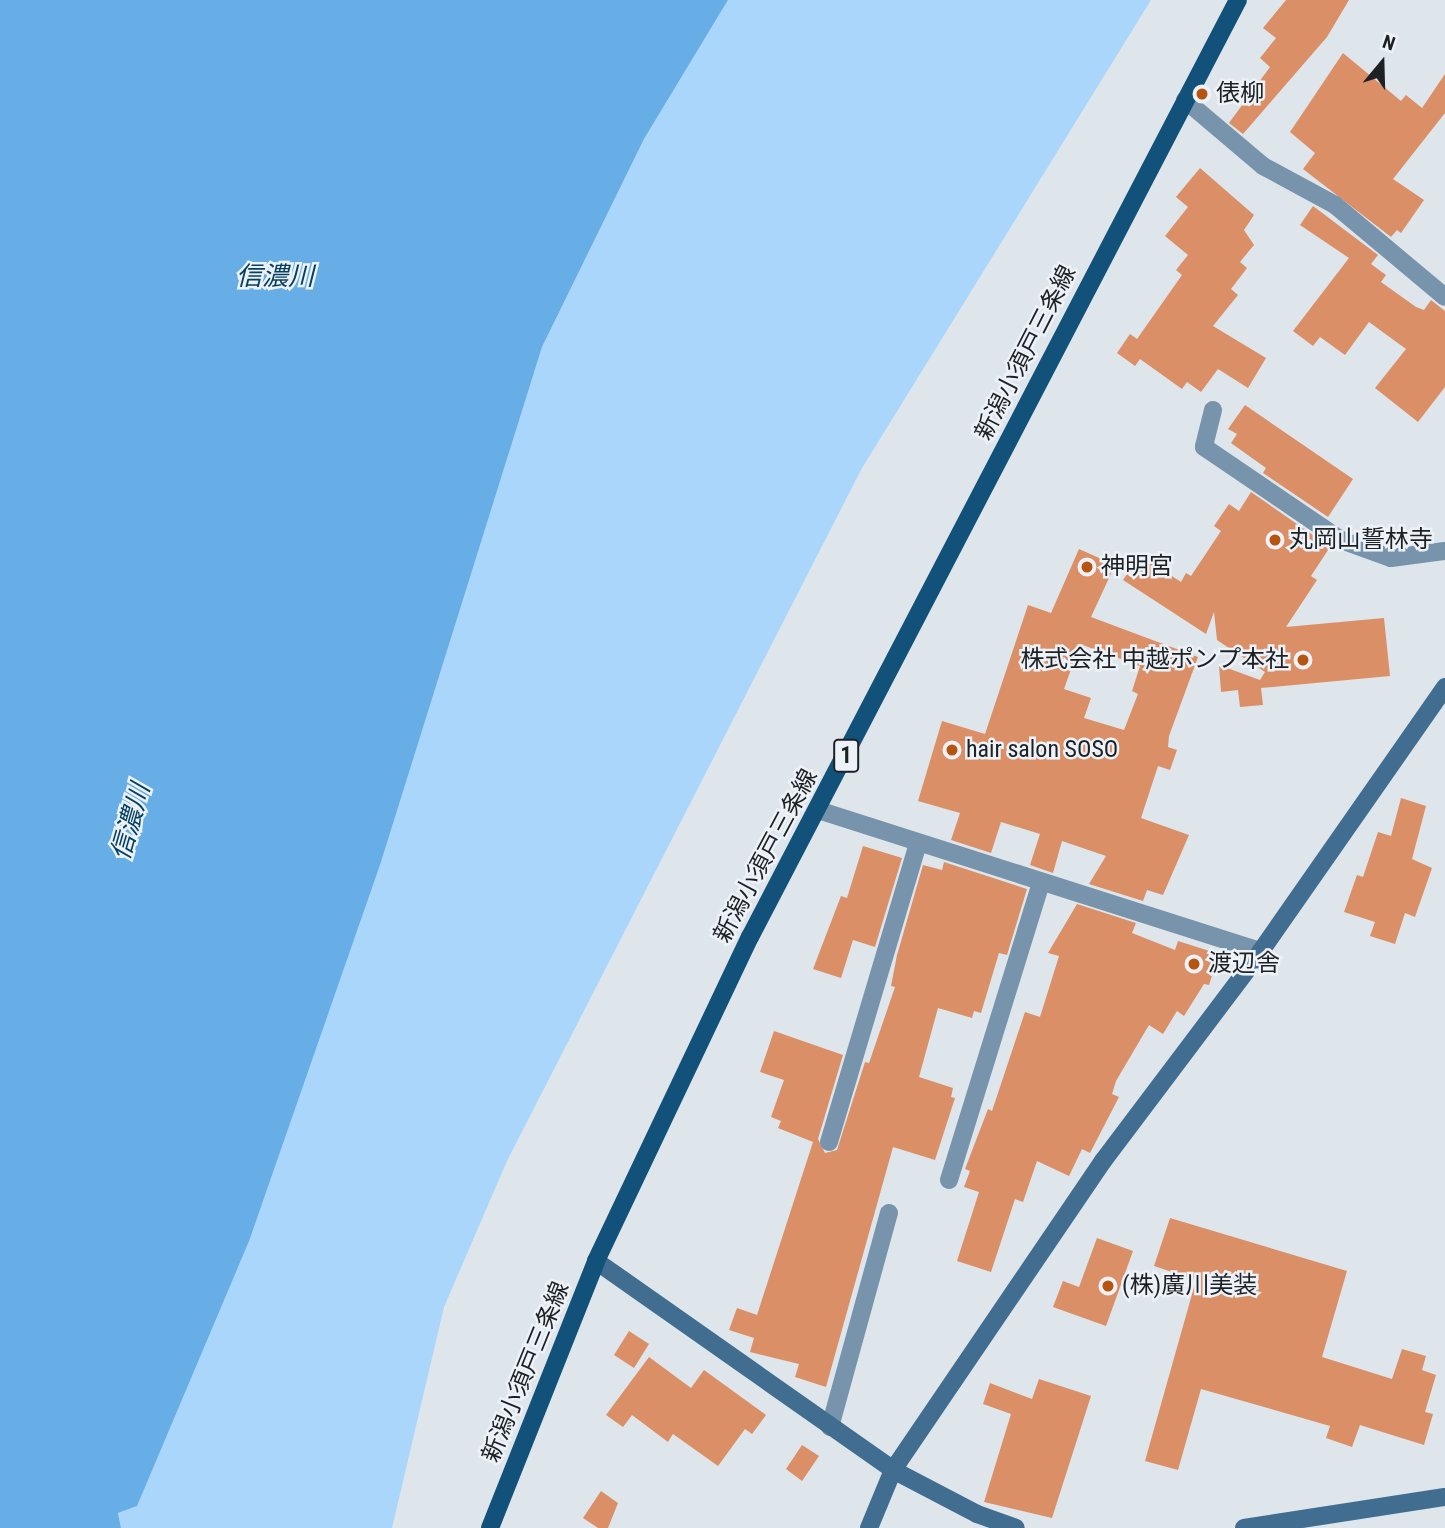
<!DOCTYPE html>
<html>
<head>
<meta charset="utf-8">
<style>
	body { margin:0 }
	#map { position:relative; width:1445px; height:1528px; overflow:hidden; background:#dee5eb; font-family:"Roboto Condensed","Noto Sans JP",sans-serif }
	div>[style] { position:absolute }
	.green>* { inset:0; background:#aad6fb }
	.water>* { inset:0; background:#67aee6 }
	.building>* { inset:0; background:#db8f66 }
	.street>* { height:18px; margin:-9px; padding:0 9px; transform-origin:9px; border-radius:9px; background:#7794ac }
	.secondary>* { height:18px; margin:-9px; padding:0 9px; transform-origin:9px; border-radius:9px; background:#416d90 }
	.primary>* { height:18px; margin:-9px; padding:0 9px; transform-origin:9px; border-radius:9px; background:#12517a }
	.dots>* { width:19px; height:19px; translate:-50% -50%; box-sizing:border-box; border:4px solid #ecf2f8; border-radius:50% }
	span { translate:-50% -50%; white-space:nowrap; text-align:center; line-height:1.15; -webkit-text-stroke:5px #ecf2f8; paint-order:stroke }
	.shield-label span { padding:2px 5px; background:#ecf2f8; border:2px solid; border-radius:5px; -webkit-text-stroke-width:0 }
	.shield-label { font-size:23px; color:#1e2123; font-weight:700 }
	.poi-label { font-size:24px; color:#1e2123 }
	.left { translate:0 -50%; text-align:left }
	.right { translate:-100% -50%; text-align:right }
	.street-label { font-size:24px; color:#1e2123 }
	.water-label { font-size:26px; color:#053f63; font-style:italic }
	.north { position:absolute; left:1347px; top:28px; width:70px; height:70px; -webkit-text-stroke:5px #ecf2f8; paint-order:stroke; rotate:19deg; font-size:19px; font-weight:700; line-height:28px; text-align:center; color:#1e2123 }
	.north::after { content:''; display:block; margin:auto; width:24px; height:32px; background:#1e2123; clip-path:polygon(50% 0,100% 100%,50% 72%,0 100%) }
</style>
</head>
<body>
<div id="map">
	<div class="green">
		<i style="clip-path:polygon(728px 0,1151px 0,862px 468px,507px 1161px,444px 1307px,392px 1528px,121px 1528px,118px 1513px,137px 1506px,381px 862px,542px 347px,644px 139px)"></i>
	</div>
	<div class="water">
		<i style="clip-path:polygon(0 0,728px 0,644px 139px,542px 347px,381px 862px,249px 1241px,137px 1506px,118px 1513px,121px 1528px,0 1528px)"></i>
	</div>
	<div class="building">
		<i style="clip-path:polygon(1286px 0,1349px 0,1327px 37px,1243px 134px,1229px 123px,1270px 67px,1260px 58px,1276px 38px,1263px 28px)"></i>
		<i style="clip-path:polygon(1343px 53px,1401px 101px,1406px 95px,1422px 108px,1445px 74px,1445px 113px,1393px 179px,1424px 200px,1401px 233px,1397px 230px,1391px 237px,1303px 169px,1315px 153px,1290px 132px)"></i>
		<i style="clip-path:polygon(1200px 168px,1254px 215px,1244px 230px,1254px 245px,1240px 262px,1247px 268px,1231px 289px,1238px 295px,1213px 326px,1266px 358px,1248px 388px,1218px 369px,1201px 392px,1187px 382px,1182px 389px,1140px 359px,1135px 366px,1117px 353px,1130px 334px,1137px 339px,1182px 275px,1176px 270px,1188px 255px,1165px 236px,1188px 207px,1176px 197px)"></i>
		<i style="clip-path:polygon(1313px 206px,1378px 255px,1371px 264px,1386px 275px,1381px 282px,1416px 307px,1424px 310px,1431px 300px,1445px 311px,1445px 387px,1418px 422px,1375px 388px,1406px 349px,1369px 322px,1345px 355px,1320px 337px,1313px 346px,1293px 331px,1349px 258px,1300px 225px)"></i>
		<i style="clip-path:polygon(1245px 405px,1353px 479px,1328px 517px,1263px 473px,1266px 468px,1231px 443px,1237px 434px,1228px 429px)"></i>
		<i style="clip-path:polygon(1251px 492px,1330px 547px,1311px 576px,1317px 580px,1286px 627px,1384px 618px,1390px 676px,1261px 688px,1263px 705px,1240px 707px,1238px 690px,1221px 692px,1219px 665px,1260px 680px,1265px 672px,1217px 640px,1214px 612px,1206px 634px,1123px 580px,1140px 555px,1181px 582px,1186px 573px,1191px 576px,1221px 531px,1214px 526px,1229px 504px,1239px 511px)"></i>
		<i style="clip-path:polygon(evenodd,1079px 549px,1115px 565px,1091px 617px,1198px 657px,1169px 736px,1168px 747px,1177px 750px,1170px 770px,1158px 766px,1141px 818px,1189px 835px,1163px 895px,1147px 890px,1143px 901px,1089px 884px,1106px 856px,1062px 841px,1053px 873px,1030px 865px,1040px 834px,1001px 822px,991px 853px,951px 840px,960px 813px,918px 801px,942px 721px,985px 734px,1028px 605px,1051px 613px,1079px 549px,1080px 644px,1140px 666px,1132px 691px,1138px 694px,1124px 730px,1084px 718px,1091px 698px,1064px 689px,1080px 644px)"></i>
		<i style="clip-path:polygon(1401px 798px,1426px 806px,1412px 859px,1432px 868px,1415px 917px,1405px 913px,1395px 944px,1370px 936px,1375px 922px,1344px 912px,1357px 875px,1363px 877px,1378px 832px,1391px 836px)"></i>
		<i style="clip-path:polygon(863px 846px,902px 858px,875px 947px,853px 940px,841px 978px,813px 969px,841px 896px,847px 898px)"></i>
		<i style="clip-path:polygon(944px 862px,1027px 889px,1007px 955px,999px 953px,981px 1013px,974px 1011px,972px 1018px,938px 1008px,919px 1077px,953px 1088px,951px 1097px,955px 1098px,935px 1160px,893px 1147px,826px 1387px,795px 1377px,799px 1364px,750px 1352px,754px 1338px,729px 1330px,737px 1308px,757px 1315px,813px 1142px,778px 1128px,781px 1121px,771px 1117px,784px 1080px,760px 1072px,774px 1031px,843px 1055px,818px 1139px,825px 1153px,837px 1150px,865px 1062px,869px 1063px,895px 987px,891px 986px,897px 955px,923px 865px,942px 870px)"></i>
		<i style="clip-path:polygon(1077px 904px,1136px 923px,1132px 933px,1175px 950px,1178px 941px,1219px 954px,1209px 985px,1204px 984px,1184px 1016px,1177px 1011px,1163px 1034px,1149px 1025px,1116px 1081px,1112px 1094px,1119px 1097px,1090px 1153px,1082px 1149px,1069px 1176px,1037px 1161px,1023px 1202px,1015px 1199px,991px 1272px,957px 1261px,979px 1192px,964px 1187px,970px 1171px,965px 1169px,988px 1109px,992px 1111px,1025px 1012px,1040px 1017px,1059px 956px,1048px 953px)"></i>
		<i style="clip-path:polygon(1170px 1218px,1347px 1271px,1322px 1357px,1392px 1379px,1402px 1349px,1426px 1356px,1422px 1370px,1436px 1375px,1425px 1412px,1433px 1414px,1424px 1445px,1360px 1425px,1352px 1447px,1326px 1438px,1330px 1426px,1201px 1389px,1178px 1470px,1145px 1461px,1196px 1280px,1154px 1266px)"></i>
		<i style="clip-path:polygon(1097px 1238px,1133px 1251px,1106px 1326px,1053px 1307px,1063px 1281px,1079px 1287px)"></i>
		<i style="clip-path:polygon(629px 1331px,649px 1344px,634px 1368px,614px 1355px)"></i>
		<i style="clip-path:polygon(649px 1357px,691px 1388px,704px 1370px,766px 1415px,752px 1434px,745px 1429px,718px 1466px,673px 1434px,668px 1442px,632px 1415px,623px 1427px,606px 1415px)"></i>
		<i style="clip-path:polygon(1039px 1379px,1091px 1396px,1052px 1518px,984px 1502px,1011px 1414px,983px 1404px,990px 1383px,1032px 1399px)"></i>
		<i style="clip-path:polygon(802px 1445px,819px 1456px,802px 1481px,786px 1469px)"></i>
		<i style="clip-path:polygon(601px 1491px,618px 1503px,608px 1528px,598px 1528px,583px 1518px)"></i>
	</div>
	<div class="street">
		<i style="left:1185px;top:100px;width:102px;rotate:40.2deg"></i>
		<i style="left:1263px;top:166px;width:82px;rotate:28.4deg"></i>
		<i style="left:1335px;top:205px;width:143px;rotate:39.9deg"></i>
		<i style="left:1213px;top:410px;width:38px;rotate:104deg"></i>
		<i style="left:1204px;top:447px;width:166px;rotate:34.2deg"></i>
		<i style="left:1341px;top:540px;width:53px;rotate:19.8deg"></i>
		<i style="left:1391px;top:558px;width:54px;rotate:-7.4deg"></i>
		<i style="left:818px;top:810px;width:465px;rotate:17.7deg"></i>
		<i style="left:829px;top:1142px;width:312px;rotate:-73.4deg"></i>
		<i style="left:949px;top:1180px;width:311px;rotate:-72.8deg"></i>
		<i style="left:830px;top:1427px;width:222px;rotate:-74.6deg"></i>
	</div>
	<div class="secondary">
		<i style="left:596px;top:1261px;width:363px;rotate:35.1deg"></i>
		<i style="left:893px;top:1470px;width:95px;rotate:27.6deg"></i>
		<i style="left:977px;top:1514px;width:41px;rotate:19.7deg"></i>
		<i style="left:869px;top:1528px;width:63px;rotate:-67.5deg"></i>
		<i style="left:893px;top:1470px;width:374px;rotate:-55.8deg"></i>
		<i style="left:1103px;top:1161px;width:263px;rotate:-53deg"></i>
		<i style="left:1261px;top:951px;width:322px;rotate:-55.1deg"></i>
		<i style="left:1244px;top:1528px;width:203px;rotate:-8.8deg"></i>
	</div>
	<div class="primary">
		<i style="left:490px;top:1528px;width:287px;rotate:-68.3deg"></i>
		<i style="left:596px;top:1261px;width:359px;rotate:-64.6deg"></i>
		<i style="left:750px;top:937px;width:1056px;rotate:-62.49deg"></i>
	</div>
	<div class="dots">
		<i style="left:1202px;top:94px;background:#b5550f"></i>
		<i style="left:1275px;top:540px;background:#b5550f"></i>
		<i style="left:1087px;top:567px;background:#b5550f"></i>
		<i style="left:1303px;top:660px;background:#b5550f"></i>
		<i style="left:952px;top:750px;background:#b5550f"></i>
		<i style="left:1194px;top:964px;background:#b5550f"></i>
		<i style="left:1108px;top:1286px;background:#b5550f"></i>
	</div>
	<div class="shield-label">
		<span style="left:846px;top:756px">1</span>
	</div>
	<div class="poi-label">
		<span class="left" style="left:1216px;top:94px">俵柳</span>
		<span class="left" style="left:1289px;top:540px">丸岡山誓林寺</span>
		<span class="left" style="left:1101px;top:567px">神明宮</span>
		<span class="right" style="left:1289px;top:660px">株式会社 中越ポンプ本社</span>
		<span class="left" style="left:966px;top:750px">hair salon SOSO</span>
		<span class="left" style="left:1208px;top:964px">渡辺舎</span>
		<span class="left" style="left:1122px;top:1286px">(株)廣川美装</span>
	</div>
	<div class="street-label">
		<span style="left:1026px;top:353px;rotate:-63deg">新潟小須戸三条線</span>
		<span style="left:766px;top:856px;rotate:-62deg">新潟小須戸三条線</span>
		<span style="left:526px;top:1372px;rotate:-68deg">新潟小須戸三条線</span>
	</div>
	<div class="water-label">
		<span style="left:275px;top:277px">信濃川</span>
		<span style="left:131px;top:822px;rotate:-74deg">信濃川</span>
	</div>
	<div class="north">N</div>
</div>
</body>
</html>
